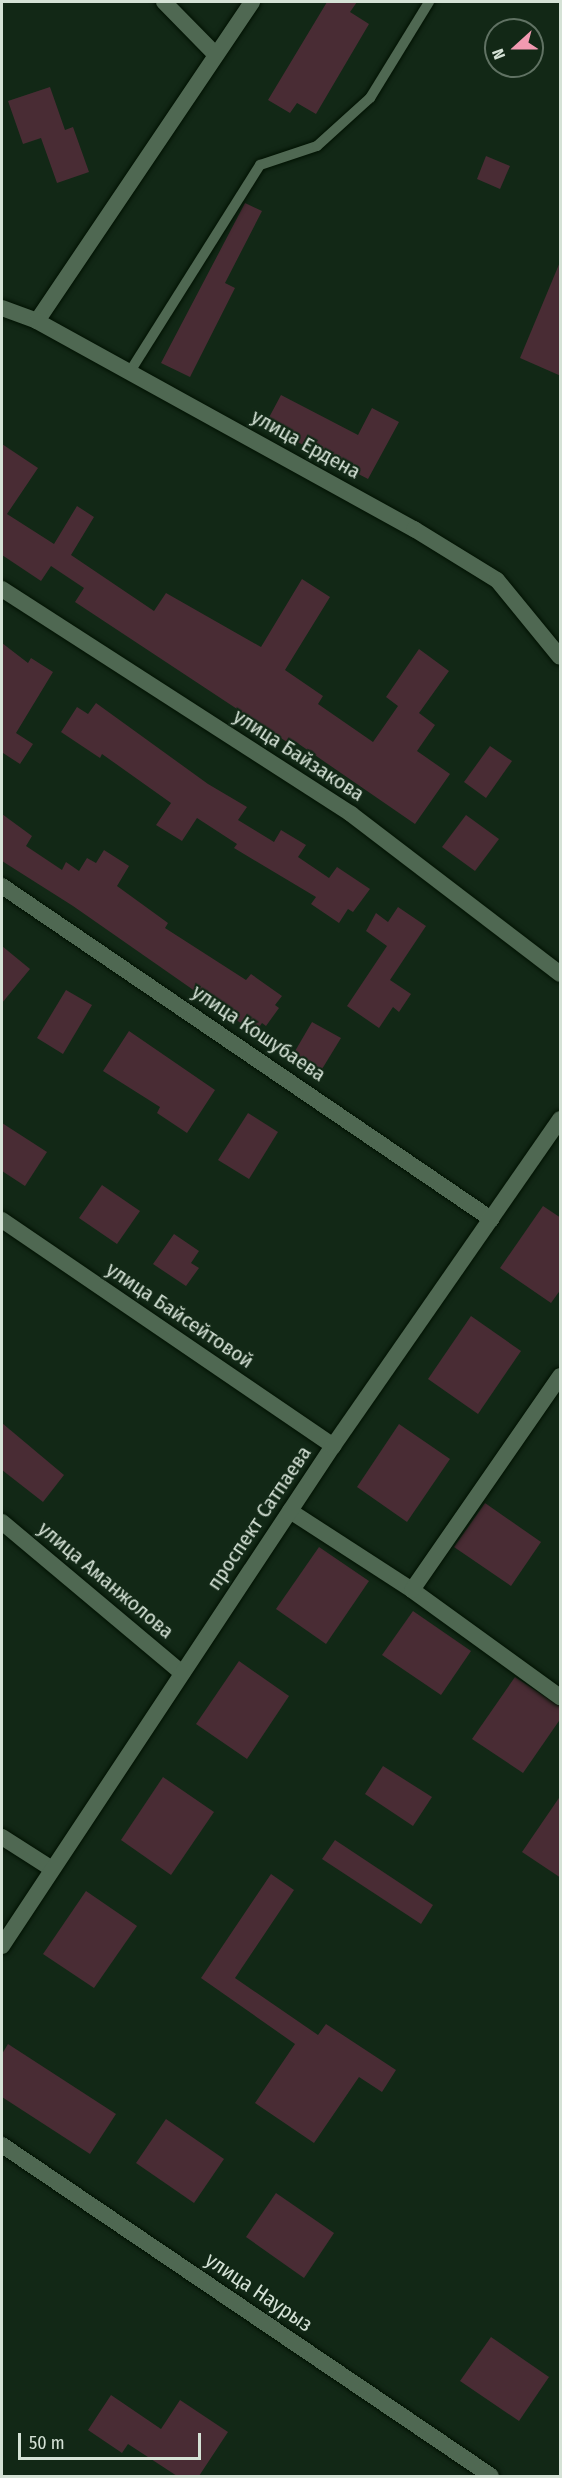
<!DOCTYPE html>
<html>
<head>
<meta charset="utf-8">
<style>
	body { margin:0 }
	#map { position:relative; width:562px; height:2478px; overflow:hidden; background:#122816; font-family:"Fira Sans Condensed",sans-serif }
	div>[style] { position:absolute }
	.building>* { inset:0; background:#492c34 }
	.roads { filter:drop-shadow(0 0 2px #001102) drop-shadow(0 0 2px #001102) }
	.service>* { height:10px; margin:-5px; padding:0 5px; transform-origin:5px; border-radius:5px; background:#4f6852 }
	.minor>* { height:16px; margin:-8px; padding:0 8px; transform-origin:8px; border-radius:8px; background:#4f6852 }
	.tertiary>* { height:16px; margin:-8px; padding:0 8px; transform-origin:8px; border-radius:8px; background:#4f6852 }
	span { translate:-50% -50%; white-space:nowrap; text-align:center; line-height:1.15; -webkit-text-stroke:4.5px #122816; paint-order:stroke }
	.street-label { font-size:21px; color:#d5e2d6 }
	.frame { position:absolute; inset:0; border:3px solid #d5e2d6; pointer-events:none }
	.north { position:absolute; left:484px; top:18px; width:60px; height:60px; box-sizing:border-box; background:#122816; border:2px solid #607263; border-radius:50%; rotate:249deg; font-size:16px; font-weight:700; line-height:24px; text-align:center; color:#d5e2d6 }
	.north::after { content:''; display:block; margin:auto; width:21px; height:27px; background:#f19ab1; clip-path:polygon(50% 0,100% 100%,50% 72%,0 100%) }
	.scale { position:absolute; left:18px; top:2433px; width:183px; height:27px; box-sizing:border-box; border:3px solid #d5e2d6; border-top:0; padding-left:8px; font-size:18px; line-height:21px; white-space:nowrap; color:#d5e2d6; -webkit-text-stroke:4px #122816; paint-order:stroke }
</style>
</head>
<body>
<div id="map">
	<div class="building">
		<i style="clip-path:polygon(327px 2px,357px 2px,350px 12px,369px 24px,316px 114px,297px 103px,290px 113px,268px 100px)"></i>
		<i style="clip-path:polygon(50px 87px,65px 130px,73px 127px,89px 172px,57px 183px,41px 138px,23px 144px,8px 101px)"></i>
		<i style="clip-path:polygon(486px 156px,510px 166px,500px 189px,477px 179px)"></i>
		<i style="clip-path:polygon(245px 203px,262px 211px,225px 283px,235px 288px,190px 377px,161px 363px)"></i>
		<i style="clip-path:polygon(560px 262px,561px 262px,561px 376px,520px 358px)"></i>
		<i style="clip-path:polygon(281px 395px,358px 435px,372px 408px,399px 422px,368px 479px,265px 425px)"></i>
		<i style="clip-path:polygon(2px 444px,38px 468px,7px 514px,54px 544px,77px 506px,94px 517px,71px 555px,154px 611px,166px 593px,261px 647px,302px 579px,330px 597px,285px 670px,323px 696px,318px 704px,373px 742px,398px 706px,386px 697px,419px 649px,449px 671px,419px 713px,435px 725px,417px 751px,450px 774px,415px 824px,293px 740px,290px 744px,75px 602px,84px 588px,51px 566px,41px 581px,2px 555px)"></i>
		<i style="clip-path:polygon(2px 643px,28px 663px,31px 658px,53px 672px,16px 733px,33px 744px,20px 764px,3px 753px,2px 756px)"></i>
		<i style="clip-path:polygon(96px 703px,208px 784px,247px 807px,238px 820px,274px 842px,281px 830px,306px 845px,298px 857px,329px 878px,337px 867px,370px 889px,353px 912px,348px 909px,339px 923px,311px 904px,316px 897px,234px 848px,237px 844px,197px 818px,182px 841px,156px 825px,171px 803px,102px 754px,100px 758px,61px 732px,77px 707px,88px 714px)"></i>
		<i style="clip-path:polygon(490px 746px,512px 761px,486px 798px,464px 782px)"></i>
		<i style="clip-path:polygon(2px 814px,32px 836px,26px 846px,62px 870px,66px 862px,79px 871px,87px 858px,96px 863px,104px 850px,129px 866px,117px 886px,168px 923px,165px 928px,246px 980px,251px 974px,282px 996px,275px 1005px,279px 1008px,266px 1026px,262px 1023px,255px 1033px,73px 906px,2px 861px)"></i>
		<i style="clip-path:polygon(466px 815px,499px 839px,475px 871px,442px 847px)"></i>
		<i style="clip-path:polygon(398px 907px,426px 926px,390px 980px,411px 994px,399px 1012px,393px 1007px,379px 1028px,347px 1006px,387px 946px,366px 931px,376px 913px,388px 922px)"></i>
		<i style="clip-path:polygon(2px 946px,30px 969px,2px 1003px)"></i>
		<i style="clip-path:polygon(66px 990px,92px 1005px,63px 1054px,37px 1038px)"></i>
		<i style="clip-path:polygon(312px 1022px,341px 1038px,319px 1074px,291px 1058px)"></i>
		<i style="clip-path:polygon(129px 1031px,215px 1090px,187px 1133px,157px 1113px,160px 1107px,103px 1071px)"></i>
		<i style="clip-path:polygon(248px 1113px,278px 1132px,249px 1179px,218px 1160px)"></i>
		<i style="clip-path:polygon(2px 1123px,47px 1152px,25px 1186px,2px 1171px)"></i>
		<i style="clip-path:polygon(102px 1185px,140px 1211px,117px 1244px,79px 1218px)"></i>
		<i style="clip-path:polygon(543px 1206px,561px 1218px,561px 1289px,551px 1303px,500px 1268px)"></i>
		<i style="clip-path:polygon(174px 1234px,199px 1251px,191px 1263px,199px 1268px,186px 1286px,153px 1264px)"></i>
		<i style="clip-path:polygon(471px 1316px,521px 1351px,478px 1414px,428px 1379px)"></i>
		<i style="clip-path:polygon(2px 1423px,64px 1475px,43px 1502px,2px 1470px)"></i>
		<i style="clip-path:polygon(399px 1424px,450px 1459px,407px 1522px,357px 1487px)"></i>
		<i style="clip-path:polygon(485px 1503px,541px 1542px,511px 1586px,454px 1547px)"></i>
		<i style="clip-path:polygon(319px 1547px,369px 1581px,326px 1644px,276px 1609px)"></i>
		<i style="clip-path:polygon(413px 1611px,471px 1651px,441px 1695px,382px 1655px)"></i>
		<i style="clip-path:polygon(239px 1661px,289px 1696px,247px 1759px,196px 1724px)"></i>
		<i style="clip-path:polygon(515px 1677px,561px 1707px,561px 1718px,523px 1773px,472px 1739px)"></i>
		<i style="clip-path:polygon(383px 1766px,432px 1797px,413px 1826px,365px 1794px)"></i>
		<i style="clip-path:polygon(163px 1777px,214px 1812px,171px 1875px,121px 1840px)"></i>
		<i style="clip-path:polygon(561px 1795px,561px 1878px,522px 1852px)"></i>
		<i style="clip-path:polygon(335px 1840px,433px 1905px,421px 1924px,322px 1859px)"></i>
		<i style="clip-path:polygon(271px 1874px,294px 1890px,235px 1978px,318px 2035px,326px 2024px,396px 2070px,382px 2092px,359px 2077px,314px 2143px,255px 2103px,295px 2044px,201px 1978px)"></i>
		<i style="clip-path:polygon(86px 1891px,137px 1926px,94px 1988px,43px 1954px)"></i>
		<i style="clip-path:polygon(8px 2044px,116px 2114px,90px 2154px,2px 2097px,2px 2054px)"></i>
		<i style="clip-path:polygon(166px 2119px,224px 2159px,194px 2203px,136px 2163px)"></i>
		<i style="clip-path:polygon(276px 2193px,334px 2233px,304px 2278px,246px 2237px)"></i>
		<i style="clip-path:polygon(491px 2337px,549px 2377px,519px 2421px,460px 2381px)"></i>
		<i style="clip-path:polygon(111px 2395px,161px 2429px,180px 2400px,228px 2432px,199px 2476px,177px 2476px,128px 2444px,122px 2453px,88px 2430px)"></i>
	</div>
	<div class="roads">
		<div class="service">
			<i style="left:129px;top:373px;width:246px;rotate:-57.8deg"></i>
			<i style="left:260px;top:165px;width:60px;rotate:-18.4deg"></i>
			<i style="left:317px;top:146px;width:72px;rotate:-42.2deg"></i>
			<i style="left:370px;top:98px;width:113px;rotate:-58.4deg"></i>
		</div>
		<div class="minor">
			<i style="left:164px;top:2px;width:74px;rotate:45.5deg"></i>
			<i style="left:37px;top:321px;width:385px;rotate:-56deg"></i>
			<i style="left:2px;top:589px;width:415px;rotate:32.8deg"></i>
			<i style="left:351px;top:814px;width:263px;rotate:37.4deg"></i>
			<i style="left:2px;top:886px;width:592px;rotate:34.25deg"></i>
			<i style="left:2px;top:1220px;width:401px;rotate:34.3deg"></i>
			<i style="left:290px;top:1511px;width:145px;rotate:32.9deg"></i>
			<i style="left:412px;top:1590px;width:183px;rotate:35.9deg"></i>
			<i style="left:2px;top:1522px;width:235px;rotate:40deg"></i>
			<i style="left:412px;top:1590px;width:260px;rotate:-55.3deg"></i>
			<i style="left:2px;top:1837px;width:59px;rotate:32.6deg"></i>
			<i style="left:2px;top:2145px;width:590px;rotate:34.09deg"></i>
		</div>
		<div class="tertiary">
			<i style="left:2px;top:308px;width:37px;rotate:20deg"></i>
			<i style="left:37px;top:321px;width:431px;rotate:28.9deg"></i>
			<i style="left:414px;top:529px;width:97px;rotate:31.6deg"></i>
			<i style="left:497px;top:580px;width:99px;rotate:50.7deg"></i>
			<i style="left:2px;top:1946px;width:600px;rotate:-56.5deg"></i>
			<i style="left:333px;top:1446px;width:398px;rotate:-55.2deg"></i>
		</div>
	</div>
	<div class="street-label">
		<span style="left:306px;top:444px;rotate:29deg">улица Ердена</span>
		<span style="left:299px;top:755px;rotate:33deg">улица Байзакова</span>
		<span style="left:259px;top:1033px;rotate:34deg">улица Кошубаева</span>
		<span style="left:180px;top:1315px;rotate:34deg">улица Байсейтовой</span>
		<span style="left:259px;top:1518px;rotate:-56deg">проспект Сатпаева</span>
		<span style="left:106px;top:1580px;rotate:40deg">улица Аманжолова</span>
		<span style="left:259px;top:2292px;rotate:34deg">улица Наурыз</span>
	</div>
	<div class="frame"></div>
	<div class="north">N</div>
	<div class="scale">50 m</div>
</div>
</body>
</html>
